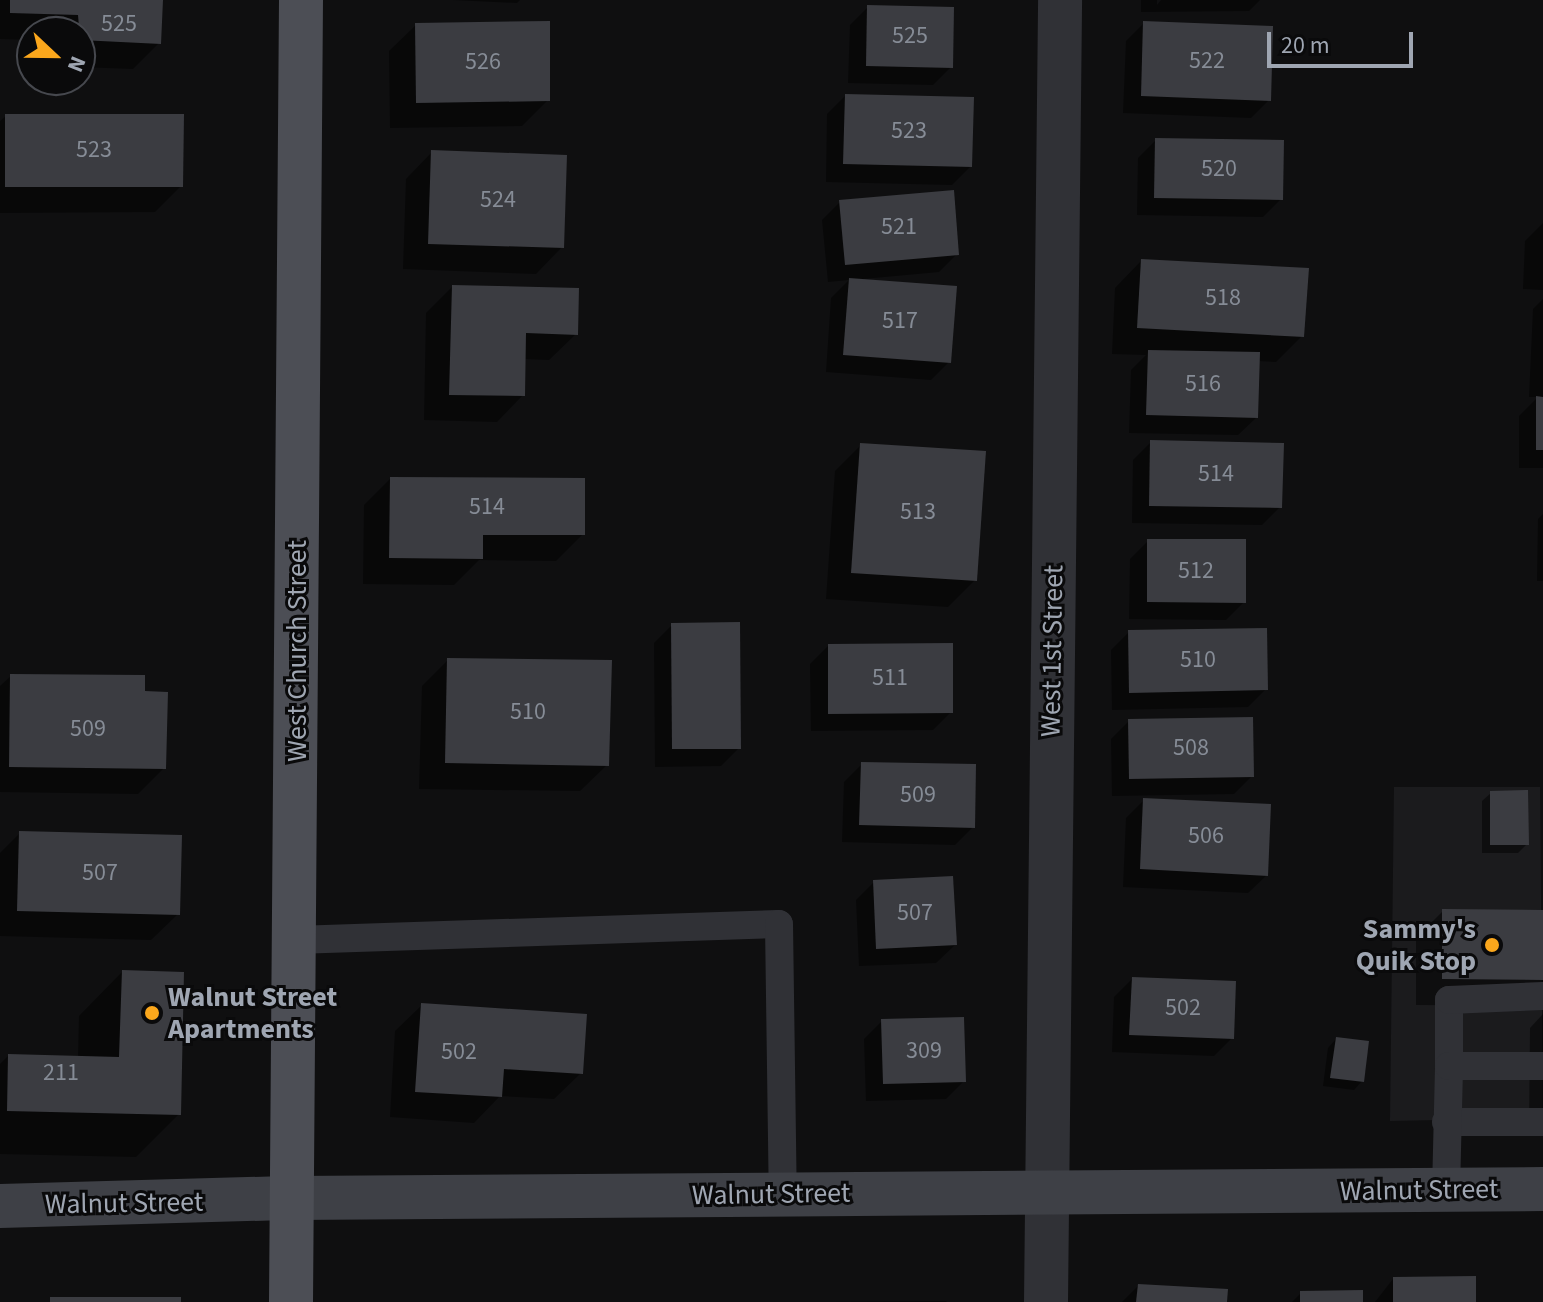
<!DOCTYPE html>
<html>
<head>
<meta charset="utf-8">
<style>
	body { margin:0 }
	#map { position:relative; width:1543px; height:1302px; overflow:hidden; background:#0f0f10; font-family:"Source Sans 3",sans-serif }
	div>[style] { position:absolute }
	.built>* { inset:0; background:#1b1b1d }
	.shadow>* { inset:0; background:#0007 }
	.building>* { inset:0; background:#3b3c41 }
	.lane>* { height:28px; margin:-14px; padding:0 14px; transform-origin:14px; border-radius:14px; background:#303136 }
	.street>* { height:44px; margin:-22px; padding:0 22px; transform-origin:22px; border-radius:22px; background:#303136 }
	.secondary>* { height:44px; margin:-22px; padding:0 22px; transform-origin:22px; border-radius:22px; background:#3e4046 }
	.primary>* { height:44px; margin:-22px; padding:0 22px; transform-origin:22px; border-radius:22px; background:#4c4e55 }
	.dots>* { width:22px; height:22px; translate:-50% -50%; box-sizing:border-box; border:4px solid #0a0a0b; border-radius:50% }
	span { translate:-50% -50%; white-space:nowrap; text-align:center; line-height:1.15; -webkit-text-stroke:6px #0a0a0b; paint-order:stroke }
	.number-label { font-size:24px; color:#868c96 }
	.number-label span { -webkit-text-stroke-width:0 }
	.street-label { font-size:28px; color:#9fa6b2 }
	.poi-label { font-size:28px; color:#9fa6b2; font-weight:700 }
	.right { translate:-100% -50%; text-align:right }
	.left { translate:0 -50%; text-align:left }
	.north { position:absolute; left:16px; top:16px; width:80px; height:80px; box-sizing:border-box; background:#0a0a0b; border:2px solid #46484e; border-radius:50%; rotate:112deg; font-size:22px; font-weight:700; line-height:32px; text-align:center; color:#9fa6b2 }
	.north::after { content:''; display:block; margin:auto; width:28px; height:36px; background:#fba71c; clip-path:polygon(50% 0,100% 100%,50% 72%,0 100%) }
	.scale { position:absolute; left:1267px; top:32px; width:146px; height:36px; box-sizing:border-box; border:4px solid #9fa6b2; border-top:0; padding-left:10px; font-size:24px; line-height:28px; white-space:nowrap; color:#9fa6b2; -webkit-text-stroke:6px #0a0a0b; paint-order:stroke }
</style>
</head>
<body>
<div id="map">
	<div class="built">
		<i style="clip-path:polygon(1394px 787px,1540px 787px,1543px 1118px,1390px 1121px)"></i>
	</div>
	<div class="shadow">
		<i style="clip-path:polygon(0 0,161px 0,159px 43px,133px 69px,80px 67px,80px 32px,32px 32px,32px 40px,0 39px)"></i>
		<i style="clip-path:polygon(453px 0,520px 0,517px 3px)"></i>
		<i style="clip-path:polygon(1141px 0,1157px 0,1157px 5px,1161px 0,1260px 0,1249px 11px,1141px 12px)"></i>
		<i style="clip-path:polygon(868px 7px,951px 67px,933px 85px,848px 83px,850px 25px)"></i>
		<i style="clip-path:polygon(1144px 23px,1269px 100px,1251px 118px,1123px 113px,1126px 41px)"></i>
		<i style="clip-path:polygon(416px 25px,548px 100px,522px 126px,390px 128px,389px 51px)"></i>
		<i style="clip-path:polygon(845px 96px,970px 167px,952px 185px,826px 182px,827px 114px)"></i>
		<i style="clip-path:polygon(6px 116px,181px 186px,155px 212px,0 213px,0 121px)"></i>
		<i style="clip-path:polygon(1156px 140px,1281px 199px,1263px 217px,1137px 215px,1138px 158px)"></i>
		<i style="clip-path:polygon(432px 152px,562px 247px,536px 274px,403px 269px,406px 179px)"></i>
		<i style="clip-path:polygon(840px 202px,957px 254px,939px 272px,863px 279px,949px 362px,931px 380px,826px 372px,831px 298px,849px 280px,828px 282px,822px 220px)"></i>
		<i style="clip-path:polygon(1543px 223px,1543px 290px,1523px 289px,1525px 241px)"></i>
		<i style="clip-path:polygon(1141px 261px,1302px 336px,1276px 362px,1258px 361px,1257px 417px,1238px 435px,1129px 433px,1131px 370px,1146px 355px,1112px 354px,1115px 288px)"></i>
		<i style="clip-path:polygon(452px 287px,576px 334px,549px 360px,524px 359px,523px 395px,497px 422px,424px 420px,426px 313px)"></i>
		<i style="clip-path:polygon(1543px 299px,1543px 468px,1519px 468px,1519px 416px,1538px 397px,1529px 397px,1533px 309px)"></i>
		<i style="clip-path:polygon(1151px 442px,1280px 507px,1262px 525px,1132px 523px,1133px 460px)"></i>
		<i style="clip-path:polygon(861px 445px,975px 580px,948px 607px,826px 599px,835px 471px)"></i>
		<i style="clip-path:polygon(390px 479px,583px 534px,556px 561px,479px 560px,454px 585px,363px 584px,364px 505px)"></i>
		<i style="clip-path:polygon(1543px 514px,1543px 581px,1537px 581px,1538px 519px)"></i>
		<i style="clip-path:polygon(1148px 541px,1244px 602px,1226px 620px,1129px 619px,1130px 559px)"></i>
		<i style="clip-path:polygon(672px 625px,739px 748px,721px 766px,655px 767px,654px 643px)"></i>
		<i style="clip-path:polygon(1129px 632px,1266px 689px,1248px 707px,1112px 710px,1111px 650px)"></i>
		<i style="clip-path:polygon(828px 646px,951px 712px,933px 730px,811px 731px,810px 664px)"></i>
		<i style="clip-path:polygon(448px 660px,607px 765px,580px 791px,419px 789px,422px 686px)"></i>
		<i style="clip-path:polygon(11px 676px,143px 693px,164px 768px,138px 794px,0 792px,0 686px)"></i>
		<i style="clip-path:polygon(1129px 721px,1252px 776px,1234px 794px,1112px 796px,1111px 739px)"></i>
		<i style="clip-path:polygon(862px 764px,973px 827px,955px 845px,842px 842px,844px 782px)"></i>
		<i style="clip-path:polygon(1491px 793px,1527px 844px,1518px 853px,1482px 853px,1482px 801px)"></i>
		<i style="clip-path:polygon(1144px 800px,1267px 875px,1248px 893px,1123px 887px,1126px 818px)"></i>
		<i style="clip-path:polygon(20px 833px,178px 914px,151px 940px,0 936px,0 853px)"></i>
		<i style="clip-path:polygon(874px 882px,955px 945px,936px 963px,859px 966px,856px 900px)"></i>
		<i style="clip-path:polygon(1443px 911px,1543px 912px,1543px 1006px,1416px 1005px,1416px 938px)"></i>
		<i style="clip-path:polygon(122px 972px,179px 1114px,136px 1157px,0 1154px,0 1064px,8px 1056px,78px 1058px,79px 1016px)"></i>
		<i style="clip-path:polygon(1132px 979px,1232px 1038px,1214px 1056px,1112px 1052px,1114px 997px)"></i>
		<i style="clip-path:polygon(422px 1005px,581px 1073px,554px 1099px,500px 1096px,474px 1123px,390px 1117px,395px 1031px)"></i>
		<i style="clip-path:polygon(1543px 1014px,1543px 1131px,1529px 1131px,1530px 1028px)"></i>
		<i style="clip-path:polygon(882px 1021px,964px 1081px,946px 1099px,866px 1101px,864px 1039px)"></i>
		<i style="clip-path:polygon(1336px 1039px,1362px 1081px,1354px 1090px,1323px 1086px,1328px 1048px)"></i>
		<i style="clip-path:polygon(1393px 1279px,1474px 1302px,1375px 1302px)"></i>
		<i style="clip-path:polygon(1138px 1286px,1225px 1302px,1122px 1302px)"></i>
		<i style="clip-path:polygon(1301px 1293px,1361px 1302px,1292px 1302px)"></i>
		<i style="clip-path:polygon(946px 1301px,947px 1302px,835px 1302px)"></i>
	</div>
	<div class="building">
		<i style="clip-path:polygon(10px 0,163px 0,161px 44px,80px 40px,78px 15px,10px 13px)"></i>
		<i style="clip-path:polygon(867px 5px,954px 7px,953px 68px,866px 66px)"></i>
		<i style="clip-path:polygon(550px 21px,550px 101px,416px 103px,415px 23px)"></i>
		<i style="clip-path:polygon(1143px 21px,1273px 26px,1271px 101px,1141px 96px)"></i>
		<i style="clip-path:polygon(845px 94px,974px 97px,972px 167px,843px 164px)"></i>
		<i style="clip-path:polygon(5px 114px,184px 114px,183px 187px,5px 187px)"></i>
		<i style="clip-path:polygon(1155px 138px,1284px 140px,1283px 200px,1154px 198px)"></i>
		<i style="clip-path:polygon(431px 150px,567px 155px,564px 248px,428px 244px)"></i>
		<i style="clip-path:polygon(954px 190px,959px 255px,845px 265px,839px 200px)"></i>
		<i style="clip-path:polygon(1141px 259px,1309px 268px,1304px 337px,1137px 328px)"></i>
		<i style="clip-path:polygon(849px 278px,957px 286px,951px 363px,843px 355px)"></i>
		<i style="clip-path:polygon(452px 285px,579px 288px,578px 335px,526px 333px,525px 396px,449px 395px)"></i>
		<i style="clip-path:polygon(1148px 350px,1260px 352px,1258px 418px,1146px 415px)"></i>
		<i style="clip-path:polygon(1536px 396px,1543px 397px,1543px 450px,1536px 450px)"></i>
		<i style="clip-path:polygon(1150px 440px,1284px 443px,1282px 508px,1149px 506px)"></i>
		<i style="clip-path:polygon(860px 443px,986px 451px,977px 581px,851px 573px)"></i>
		<i style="clip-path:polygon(390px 477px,585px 478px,585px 535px,483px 535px,483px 559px,389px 558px)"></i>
		<i style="clip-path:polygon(1147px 539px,1246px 539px,1246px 603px,1147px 602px)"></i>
		<i style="clip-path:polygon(740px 622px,741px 749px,672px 749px,671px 623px)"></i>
		<i style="clip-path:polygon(1267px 628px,1268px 690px,1129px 693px,1128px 630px)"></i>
		<i style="clip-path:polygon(953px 643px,953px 713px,828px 714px,828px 644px)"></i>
		<i style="clip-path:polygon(447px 658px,612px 660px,609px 766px,445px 763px)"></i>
		<i style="clip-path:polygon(10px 674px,145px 675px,145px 691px,168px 692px,166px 769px,9px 767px)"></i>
		<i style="clip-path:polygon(1253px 717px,1254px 777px,1129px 779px,1128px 719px)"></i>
		<i style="clip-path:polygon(861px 762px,976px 764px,975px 828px,859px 825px)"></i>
		<i style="clip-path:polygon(1528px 790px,1529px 845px,1490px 845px,1490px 791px)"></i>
		<i style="clip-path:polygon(1143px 798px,1271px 804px,1268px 876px,1140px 869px)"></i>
		<i style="clip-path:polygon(19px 831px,182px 835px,180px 915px,17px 911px)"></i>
		<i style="clip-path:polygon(953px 876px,957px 945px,876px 949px,873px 880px)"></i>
		<i style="clip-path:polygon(1442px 909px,1543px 910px,1543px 980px,1442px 979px)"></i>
		<i style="clip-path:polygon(122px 970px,184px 972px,181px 1115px,7px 1111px,8px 1054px,119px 1057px)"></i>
		<i style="clip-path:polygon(1132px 977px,1236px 981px,1234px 1039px,1129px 1035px)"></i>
		<i style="clip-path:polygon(421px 1003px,587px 1014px,583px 1074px,504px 1069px,502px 1097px,415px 1092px)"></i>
		<i style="clip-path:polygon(964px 1017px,966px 1082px,883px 1084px,881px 1019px)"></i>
		<i style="clip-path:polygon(1336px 1037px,1369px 1041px,1364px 1082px,1330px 1078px)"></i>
		<i style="clip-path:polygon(1476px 1276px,1476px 1302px,1393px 1302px,1393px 1277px)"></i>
		<i style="clip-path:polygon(1138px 1284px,1228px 1289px,1227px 1302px,1136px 1302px)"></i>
		<i style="clip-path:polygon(1363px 1290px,1363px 1302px,1300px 1302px,1300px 1291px)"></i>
		<i style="clip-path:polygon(50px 1297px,181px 1297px,181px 1302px,50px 1302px)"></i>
	</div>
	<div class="lane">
		<i style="left:295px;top:940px;width:484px;rotate:-1.9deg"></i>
		<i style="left:779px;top:924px;width:270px;rotate:89.2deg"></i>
		<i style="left:1449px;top:1066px;width:66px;rotate:-90deg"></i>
		<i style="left:1449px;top:1000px;width:94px;rotate:-2.4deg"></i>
		<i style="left:1446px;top:1122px;width:97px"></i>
		<i style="left:1446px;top:1191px;width:125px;rotate:-88.6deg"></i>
		<i style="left:1449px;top:1066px;width:94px"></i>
	</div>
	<div class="street">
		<i style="left:1046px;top:1302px;width:1302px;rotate:-89.38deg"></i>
	</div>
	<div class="secondary">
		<i style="left:0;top:1206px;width:293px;rotate:-1.6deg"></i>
		<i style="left:293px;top:1198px;width:1250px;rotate:-0.41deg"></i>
	</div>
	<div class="primary">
		<i style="left:291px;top:1302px;width:1302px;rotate:-89.56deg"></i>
	</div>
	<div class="dots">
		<i style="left:1492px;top:945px;background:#fba71c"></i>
		<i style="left:152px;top:1013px;background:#fba71c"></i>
	</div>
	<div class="number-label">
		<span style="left:119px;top:24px">525</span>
		<span style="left:910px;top:36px">525</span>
		<span style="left:1207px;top:61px">522</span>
		<span style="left:483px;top:62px">526</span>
		<span style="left:909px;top:131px">523</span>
		<span style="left:94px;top:150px">523</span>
		<span style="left:1219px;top:169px">520</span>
		<span style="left:498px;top:200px">524</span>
		<span style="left:899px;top:227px">521</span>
		<span style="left:1223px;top:298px">518</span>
		<span style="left:900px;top:321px">517</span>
		<span style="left:1203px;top:384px">516</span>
		<span style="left:1216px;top:474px">514</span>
		<span style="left:487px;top:507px">514</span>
		<span style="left:918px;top:512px">513</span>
		<span style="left:1196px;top:571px">512</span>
		<span style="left:1198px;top:660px">510</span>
		<span style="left:890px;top:678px">511</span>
		<span style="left:528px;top:712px">510</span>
		<span style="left:88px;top:729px">509</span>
		<span style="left:1191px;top:748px">508</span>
		<span style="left:918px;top:795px">509</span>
		<span style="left:1206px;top:836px">506</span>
		<span style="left:100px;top:873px">507</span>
		<span style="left:915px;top:913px">507</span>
		<span style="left:1183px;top:1008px">502</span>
		<span style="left:924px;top:1051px">309</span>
		<span style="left:459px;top:1052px">502</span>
		<span style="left:61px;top:1073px">211</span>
	</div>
	<div class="street-label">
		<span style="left:297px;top:651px;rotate:-90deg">West Church Street</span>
		<span style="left:1052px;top:651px;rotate:-89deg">West 1st Street</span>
		<span style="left:1419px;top:1190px;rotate:-1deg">Walnut Street</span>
		<span style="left:771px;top:1194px;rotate:-1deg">Walnut Street</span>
		<span style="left:124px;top:1203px;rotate:-1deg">Walnut Street</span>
	</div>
	<div class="poi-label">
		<span class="right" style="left:1476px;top:945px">Sammy's<br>Quik Stop</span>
		<span class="left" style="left:168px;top:1013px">Walnut Street<br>Apartments</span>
	</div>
	<div class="north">N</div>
	<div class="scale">20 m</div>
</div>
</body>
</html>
